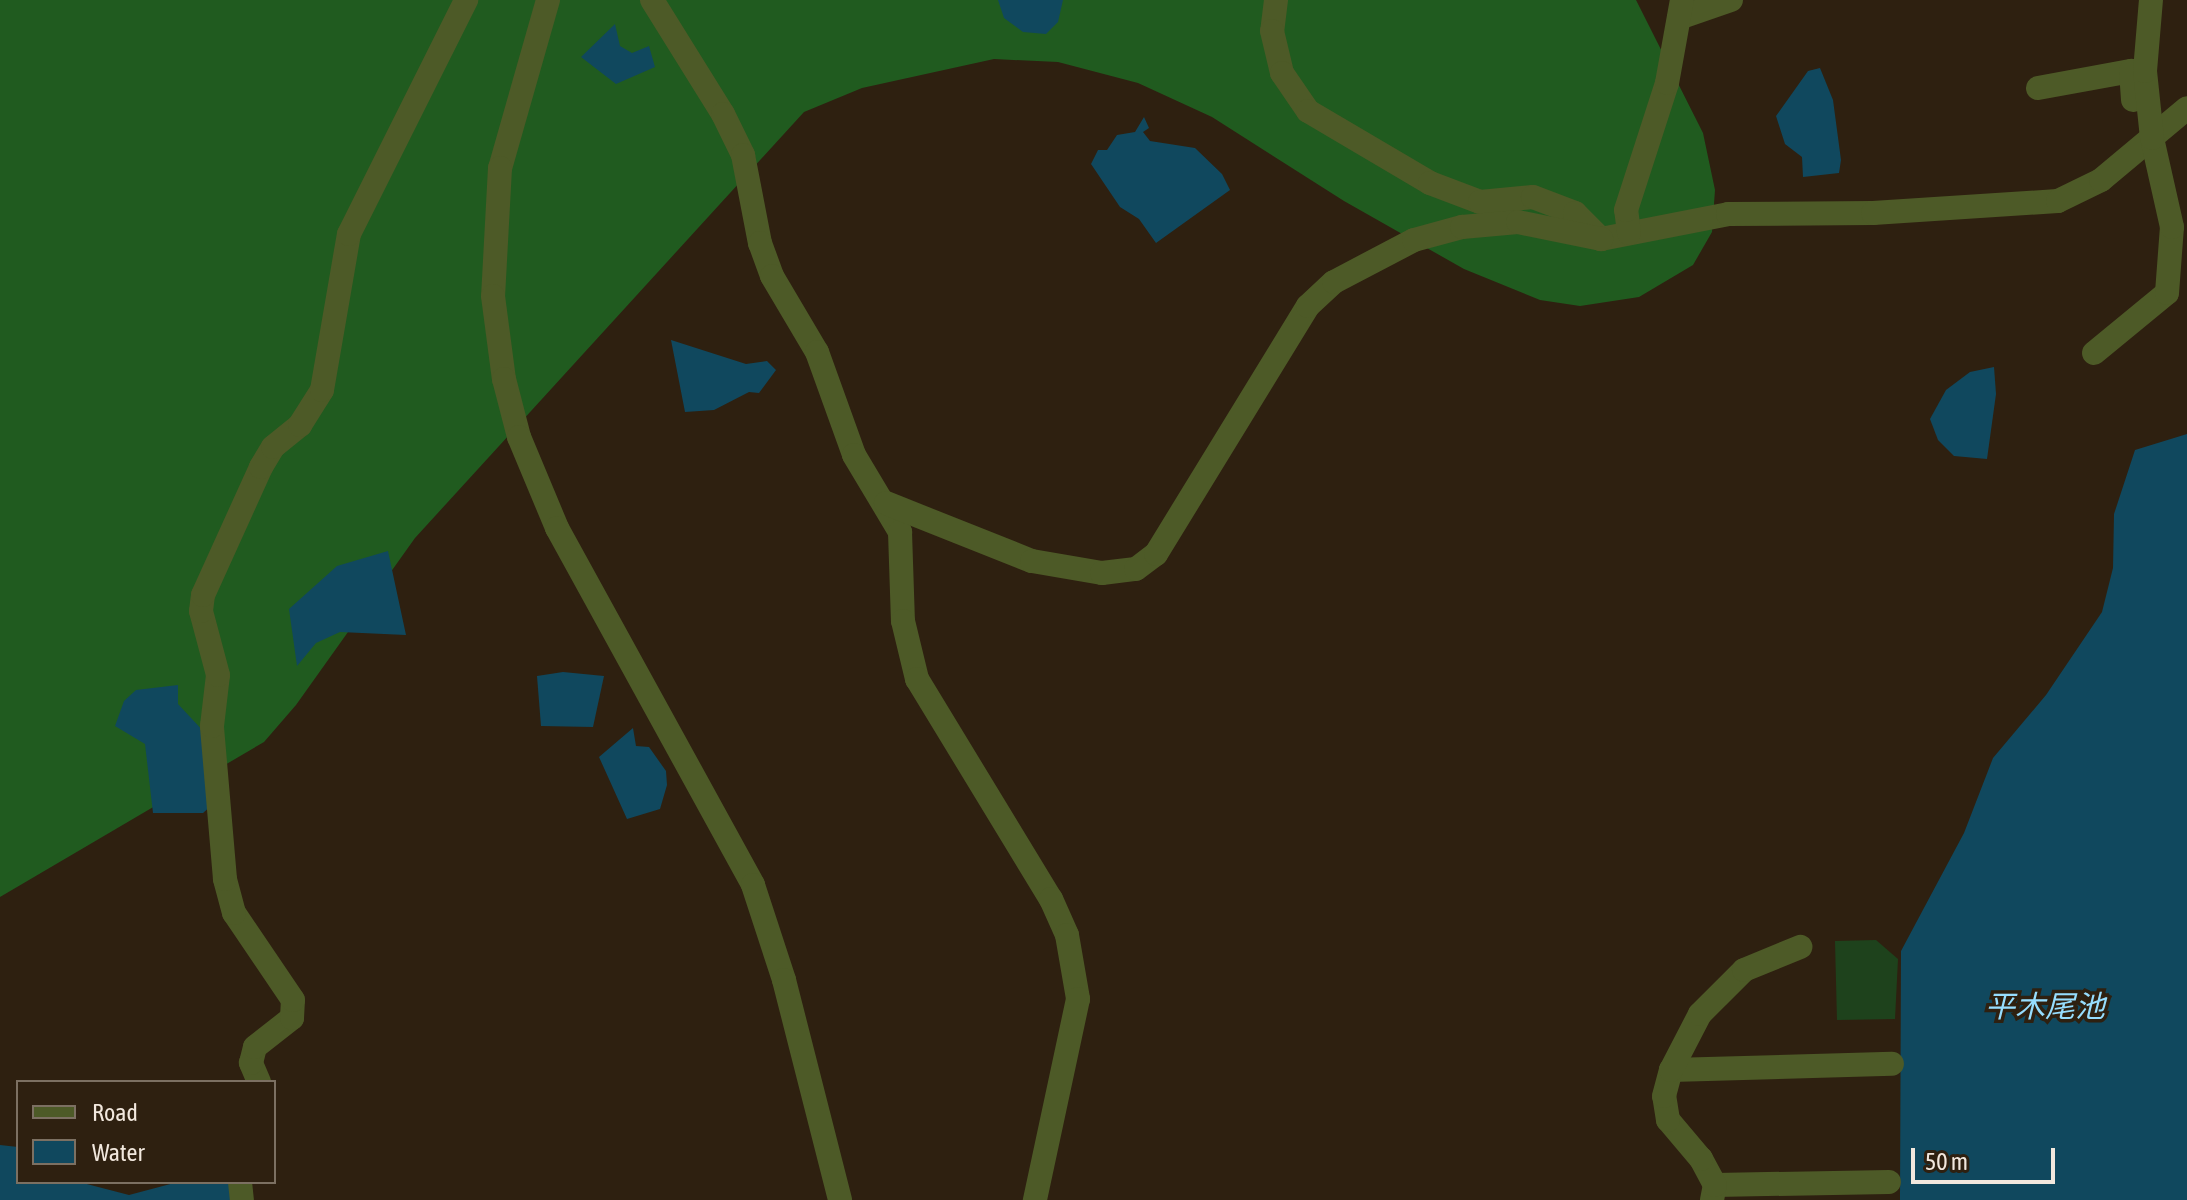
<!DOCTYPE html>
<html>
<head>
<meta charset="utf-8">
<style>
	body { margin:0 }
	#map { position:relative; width:2187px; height:1200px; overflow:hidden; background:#2e2010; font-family:"Asap Condensed","Noto Sans JP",sans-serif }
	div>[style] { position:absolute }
	.green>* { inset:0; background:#1e421c }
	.forest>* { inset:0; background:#205b1f }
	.water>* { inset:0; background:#10485e }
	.minor>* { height:24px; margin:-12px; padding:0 12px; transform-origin:12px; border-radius:12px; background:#4d5a27 }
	span { translate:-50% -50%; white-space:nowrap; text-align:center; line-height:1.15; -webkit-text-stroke:7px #2e2010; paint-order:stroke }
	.water-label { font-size:30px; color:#96ddfe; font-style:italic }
	.legend { position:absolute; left:16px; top:1080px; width:260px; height:104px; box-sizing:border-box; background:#2e2010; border:2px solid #7c7062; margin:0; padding:10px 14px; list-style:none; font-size:24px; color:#f2e8de }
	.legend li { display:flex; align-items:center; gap:16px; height:40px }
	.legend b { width:40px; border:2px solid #7c7062 }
	.scale { position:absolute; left:1911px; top:1148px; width:144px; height:36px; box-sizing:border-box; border:4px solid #f2e8de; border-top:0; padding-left:10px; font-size:24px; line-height:28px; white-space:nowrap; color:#f2e8de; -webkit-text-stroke:6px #2e2010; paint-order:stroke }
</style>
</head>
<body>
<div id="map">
	<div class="green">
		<i style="clip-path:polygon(1876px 940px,1898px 959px,1895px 1019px,1837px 1020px,1835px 941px)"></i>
	</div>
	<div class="forest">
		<i style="clip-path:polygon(0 0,1636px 0,1703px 133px,1715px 190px,1712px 232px,1693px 265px,1639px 297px,1580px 306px,1540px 300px,1464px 269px,1344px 201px,1212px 117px,1138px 83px,1058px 62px,994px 59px,862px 88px,804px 112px,415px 538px,296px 705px,264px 742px,0 897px)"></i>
	</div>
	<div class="water">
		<i style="clip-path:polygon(998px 0,1063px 0,1058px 22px,1046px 34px,1023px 32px,1004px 18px)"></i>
		<i style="clip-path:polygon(615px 24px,620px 46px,632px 53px,649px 46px,655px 67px,616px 84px,581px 57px)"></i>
		<i style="clip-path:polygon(1820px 68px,1833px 100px,1841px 160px,1839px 173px,1803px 177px,1802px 157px,1785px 144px,1776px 116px,1808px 71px)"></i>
		<i style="clip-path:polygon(1144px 117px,1149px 128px,1143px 132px,1150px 141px,1195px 148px,1222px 174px,1230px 190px,1156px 243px,1139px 219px,1120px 207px,1091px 164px,1098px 150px,1107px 150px,1117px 135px,1135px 132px)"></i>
		<i style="clip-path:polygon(671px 340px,746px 364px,767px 361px,776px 370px,759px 393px,749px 392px,714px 410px,685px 412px)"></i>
		<i style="clip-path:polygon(1994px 367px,1996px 394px,1987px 459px,1954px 456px,1938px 440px,1930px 419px,1946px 390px,1970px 372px)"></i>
		<i style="clip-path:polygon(2187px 434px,2187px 1200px,1900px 1200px,1901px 951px,1964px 833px,1993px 758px,2046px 695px,2102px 612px,2113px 568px,2114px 514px,2135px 450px)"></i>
		<i style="clip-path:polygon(388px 551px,406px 635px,340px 632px,316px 643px,297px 666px,289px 609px,337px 566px)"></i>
		<i style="clip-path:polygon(563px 672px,604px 676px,593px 727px,541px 726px,537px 676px)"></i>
		<i style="clip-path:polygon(178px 685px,178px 704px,206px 734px,213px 804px,203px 813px,153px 813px,145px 744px,115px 726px,124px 701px,136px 690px)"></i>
		<i style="clip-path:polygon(633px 728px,636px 746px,649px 747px,666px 771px,667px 785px,660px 809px,627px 819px,599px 757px)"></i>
		<i style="clip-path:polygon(0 1145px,18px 1147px,18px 1182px,79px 1182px,129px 1195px,178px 1182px,230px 1182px,231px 1200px,0 1200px)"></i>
	</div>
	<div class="minor">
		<i style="left:548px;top:0;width:175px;rotate:105.9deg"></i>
		<i style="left:500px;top:168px;width:128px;rotate:93.1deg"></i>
		<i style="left:493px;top:296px;width:84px;rotate:82.5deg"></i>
		<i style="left:504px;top:379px;width:60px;rotate:75.5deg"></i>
		<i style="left:519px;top:437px;width:99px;rotate:67.3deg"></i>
		<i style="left:557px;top:528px;width:407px;rotate:61.2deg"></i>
		<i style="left:753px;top:885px;width:100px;rotate:71.9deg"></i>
		<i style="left:784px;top:980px;width:227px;rotate:75.7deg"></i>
		<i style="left:652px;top:0;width:134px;rotate:58.1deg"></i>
		<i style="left:723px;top:114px;width:46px;rotate:64deg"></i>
		<i style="left:743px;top:155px;width:90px;rotate:79.1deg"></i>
		<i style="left:760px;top:243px;width:35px;rotate:70deg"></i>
		<i style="left:772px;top:276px;width:88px;rotate:59.4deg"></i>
		<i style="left:817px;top:352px;width:109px;rotate:70.2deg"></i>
		<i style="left:854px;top:455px;width:90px;rotate:59.1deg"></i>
		<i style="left:900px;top:532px;width:89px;rotate:88.1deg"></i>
		<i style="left:903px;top:621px;width:60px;rotate:76.4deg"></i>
		<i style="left:917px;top:679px;width:258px;rotate:58.7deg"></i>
		<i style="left:1051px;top:899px;width:39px;rotate:66deg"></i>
		<i style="left:1067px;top:935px;width:65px;rotate:80.2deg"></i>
		<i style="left:1078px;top:999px;width:206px;rotate:102.1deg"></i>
		<i style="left:1276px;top:0;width:31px;rotate:97deg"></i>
		<i style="left:1272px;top:31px;width:43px;rotate:76.6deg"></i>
		<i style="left:1282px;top:73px;width:46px;rotate:55.6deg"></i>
		<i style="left:1308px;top:111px;width:142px;rotate:30.5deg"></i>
		<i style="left:1430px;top:183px;width:53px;rotate:20.8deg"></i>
		<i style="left:1480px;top:202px;width:53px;rotate:-5.4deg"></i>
		<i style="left:1533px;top:197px;width:45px;rotate:20.9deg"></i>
		<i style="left:1575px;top:213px;width:37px;rotate:45deg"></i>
		<i style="left:1601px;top:239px;width:129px;rotate:-11.1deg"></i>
		<i style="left:1728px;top:214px;width:145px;rotate:-0.4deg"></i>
		<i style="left:1873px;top:213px;width:185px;rotate:-3.7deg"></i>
		<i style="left:2058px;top:201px;width:48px;rotate:-26deg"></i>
		<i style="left:2101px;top:180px;width:112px;rotate:-39.9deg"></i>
		<i style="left:1679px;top:18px;width:55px;rotate:-19.1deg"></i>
		<i style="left:2038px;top:88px;width:95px;rotate:-10.4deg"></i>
		<i style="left:2131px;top:71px;width:29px;rotate:86deg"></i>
		<i style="left:1629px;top:233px;width:23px;rotate:-97deg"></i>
		<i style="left:1626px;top:210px;width:133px;rotate:-72.1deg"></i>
		<i style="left:1667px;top:83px;width:84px;rotate:-79.8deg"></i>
		<i style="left:2094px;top:353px;width:94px;rotate:-39.4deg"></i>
		<i style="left:2167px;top:293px;width:66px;rotate:-85.7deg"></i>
		<i style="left:2172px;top:227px;width:91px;rotate:-102.7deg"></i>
		<i style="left:2152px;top:138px;width:67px;rotate:-96deg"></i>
		<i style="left:2145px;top:71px;width:71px;rotate:-85.2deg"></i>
		<i style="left:886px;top:503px;width:157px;rotate:21.7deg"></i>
		<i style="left:1032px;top:561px;width:71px;rotate:9.7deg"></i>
		<i style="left:1102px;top:573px;width:34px;rotate:-7deg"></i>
		<i style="left:1136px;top:569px;width:25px;rotate:-37deg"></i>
		<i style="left:1156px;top:554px;width:291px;rotate:-58.5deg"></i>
		<i style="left:1308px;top:306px;width:35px;rotate:-43deg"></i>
		<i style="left:1334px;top:282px;width:90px;rotate:-27.7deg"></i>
		<i style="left:1414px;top:240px;width:50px;rotate:-15.2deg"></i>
		<i style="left:1462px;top:227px;width:56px;rotate:-5.1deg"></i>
		<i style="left:1518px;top:222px;width:85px;rotate:11.6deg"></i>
		<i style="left:1671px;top:1070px;width:221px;rotate:-1.6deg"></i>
		<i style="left:259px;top:1082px;width:21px;rotate:-113deg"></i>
		<i style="left:251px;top:1063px;width:16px;rotate:-76deg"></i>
		<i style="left:255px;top:1047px;width:47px;rotate:-38.1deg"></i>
		<i style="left:292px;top:1018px;width:18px;rotate:-87deg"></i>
		<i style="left:293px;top:1000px;width:105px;rotate:-124.1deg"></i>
		<i style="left:234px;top:913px;width:35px;rotate:-105deg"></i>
		<i style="left:225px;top:879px;width:154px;rotate:-94.9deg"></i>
		<i style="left:212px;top:726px;width:51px;rotate:-83.3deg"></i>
		<i style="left:218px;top:675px;width:66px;rotate:-104.9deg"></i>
		<i style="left:201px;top:611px;width:16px;rotate:-83deg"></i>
		<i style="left:203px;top:595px;width:141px;rotate:-65.6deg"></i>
		<i style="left:261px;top:467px;width:23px;rotate:-59deg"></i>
		<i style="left:273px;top:447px;width:35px;rotate:-39deg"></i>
		<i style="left:300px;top:425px;width:41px;rotate:-57.8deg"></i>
		<i style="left:322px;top:390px;width:158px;rotate:-80.2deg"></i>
		<i style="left:349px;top:234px;width:262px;rotate:-63.4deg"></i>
		<i style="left:240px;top:1182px;width:18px;rotate:84deg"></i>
		<i style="left:1715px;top:1185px;width:174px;rotate:-1deg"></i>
		<i style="left:1712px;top:1200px;width:15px;rotate:-79deg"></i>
		<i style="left:1715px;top:1185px;width:30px;rotate:-118deg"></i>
		<i style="left:1701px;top:1159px;width:51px;rotate:-130.2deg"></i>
		<i style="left:1668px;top:1120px;width:24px;rotate:-99deg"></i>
		<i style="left:1664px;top:1096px;width:27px;rotate:-75deg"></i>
		<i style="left:1671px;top:1070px;width:63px;rotate:-62.6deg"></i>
		<i style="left:1700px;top:1014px;width:62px;rotate:-45deg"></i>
		<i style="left:1744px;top:970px;width:61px;rotate:-22.3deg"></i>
	</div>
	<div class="water-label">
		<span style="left:2045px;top:1006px">平木尾池</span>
	</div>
	<ul class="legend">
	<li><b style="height:10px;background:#4d5a27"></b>Road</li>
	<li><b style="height:22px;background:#10485e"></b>Water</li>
	</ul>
	<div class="scale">50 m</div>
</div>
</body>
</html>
